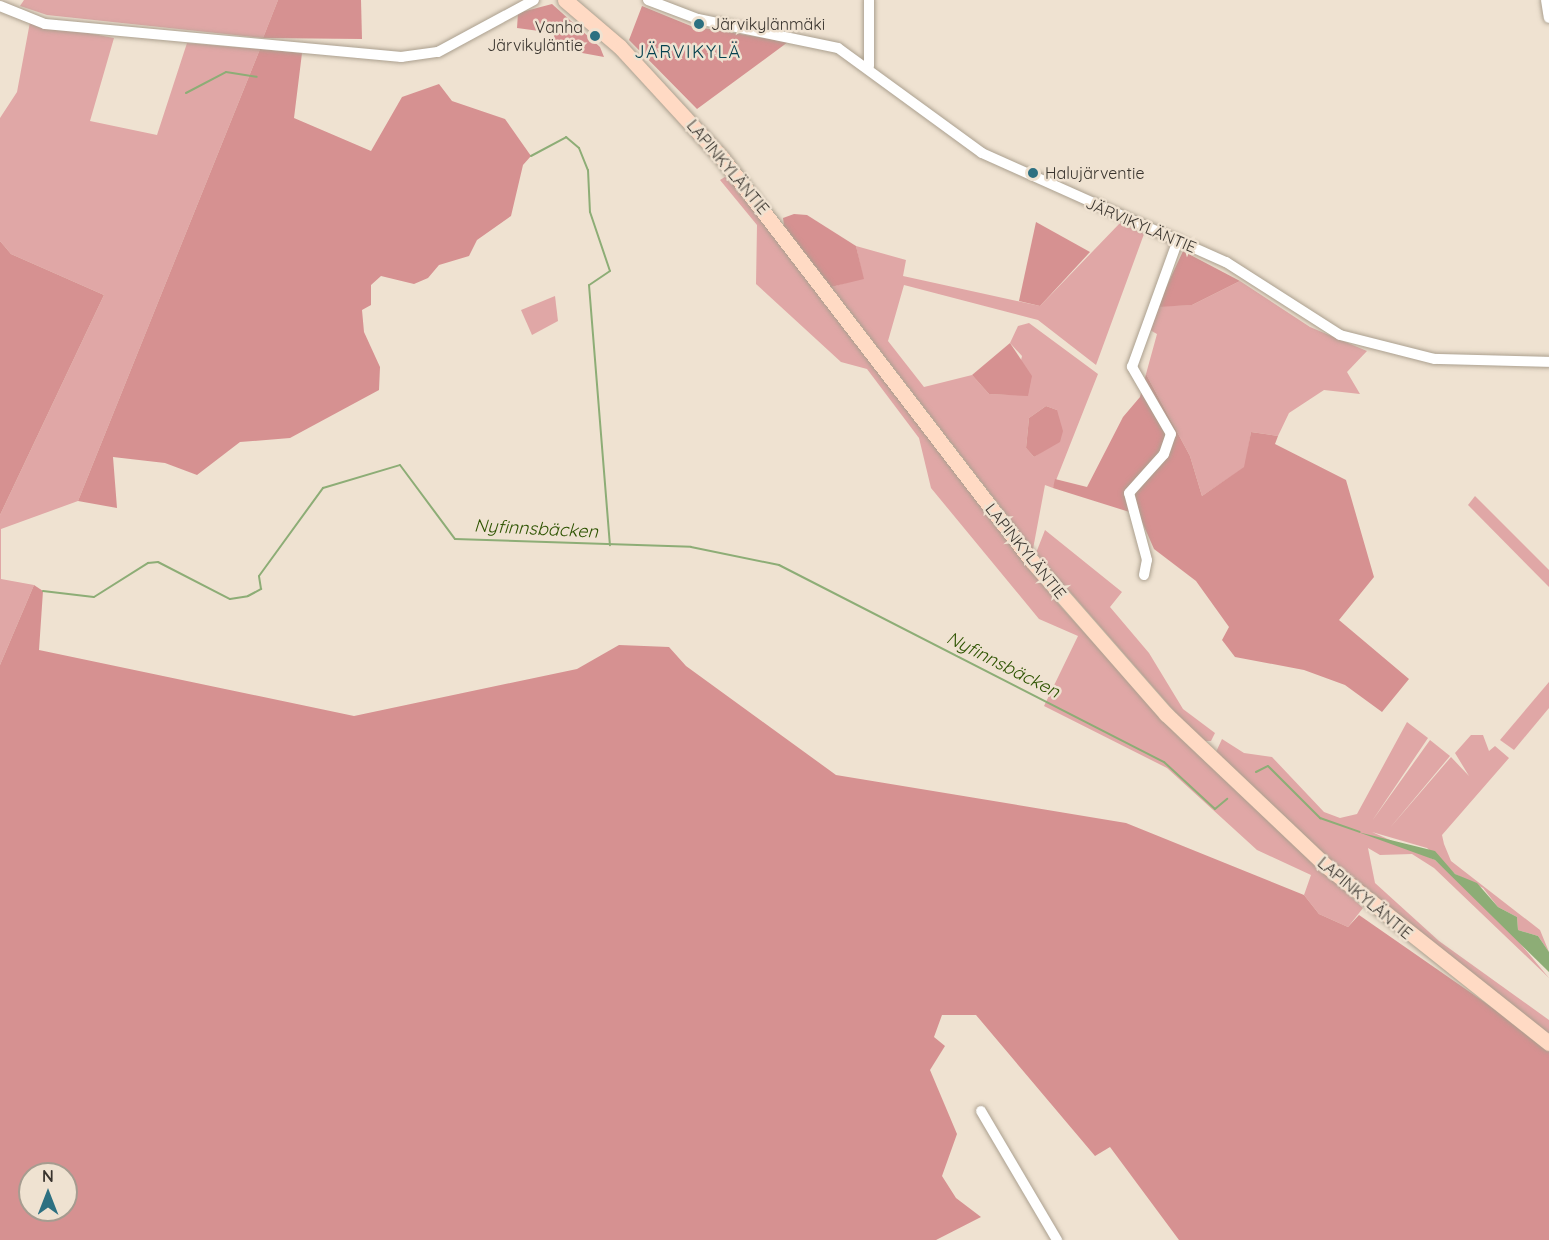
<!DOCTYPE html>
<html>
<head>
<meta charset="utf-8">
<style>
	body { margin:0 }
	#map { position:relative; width:1549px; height:1240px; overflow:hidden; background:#efe2d1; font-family:Quicksand,sans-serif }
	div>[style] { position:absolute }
	.green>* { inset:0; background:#e0a7a6 }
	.forest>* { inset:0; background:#d69191 }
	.water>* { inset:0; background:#8dad76 }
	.stream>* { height:2px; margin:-1px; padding:0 1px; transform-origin:1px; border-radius:1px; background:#8dad76 }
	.roads { filter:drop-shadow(0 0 2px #aba08f) drop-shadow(0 0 2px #aba08f) }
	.street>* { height:10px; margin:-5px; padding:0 5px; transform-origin:5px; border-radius:5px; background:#fff }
	.secondary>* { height:15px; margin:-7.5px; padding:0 7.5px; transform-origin:7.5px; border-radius:7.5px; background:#ffdac4 }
	.dots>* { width:16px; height:16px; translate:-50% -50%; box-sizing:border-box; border:3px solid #efe2d1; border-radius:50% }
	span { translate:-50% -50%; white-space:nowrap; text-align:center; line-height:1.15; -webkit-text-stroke:5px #efe2d1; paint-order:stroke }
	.poi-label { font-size:16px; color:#39342e }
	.left { translate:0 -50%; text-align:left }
	.right { translate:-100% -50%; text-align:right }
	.street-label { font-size:16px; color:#39342e }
	.neighbourhood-label { font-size:18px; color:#05414f; letter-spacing:1.5px }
	.water-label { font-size:18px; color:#2d5300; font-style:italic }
	.north { position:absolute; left:18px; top:1162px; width:60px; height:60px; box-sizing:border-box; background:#efe2d1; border:2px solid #a69c90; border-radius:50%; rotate:0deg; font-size:16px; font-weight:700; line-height:24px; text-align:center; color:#39342e }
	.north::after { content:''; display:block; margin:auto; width:21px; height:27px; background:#2d7081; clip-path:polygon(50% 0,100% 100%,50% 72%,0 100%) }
</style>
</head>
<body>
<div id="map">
	<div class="green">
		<i style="clip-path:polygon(24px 0,278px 0,263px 38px,47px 15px,20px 6px)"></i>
		<i style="clip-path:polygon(30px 22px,114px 38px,90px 121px,157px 135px,187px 43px,260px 49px,78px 501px,1px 529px,1px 579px,34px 585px,0 665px,0 515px,104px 295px,11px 254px,0 241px,0 118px,17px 92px)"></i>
		<i style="clip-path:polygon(728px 175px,1054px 599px,1179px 737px,1363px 908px,1348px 927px,1319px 914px,1304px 895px,1311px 875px,1257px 850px,1167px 768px,1044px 706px,1078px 636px,1039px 619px,931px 488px,919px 438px,867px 369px,841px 362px,756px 284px,757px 225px,720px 180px)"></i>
		<i style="clip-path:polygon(evenodd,1120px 223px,1144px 234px,1096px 365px,1038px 320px,904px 285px,888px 341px,924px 387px,972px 375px,989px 394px,1013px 395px,1022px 356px,1010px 343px,1018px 326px,1029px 323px,1098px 374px,1053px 488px,1045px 485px,1033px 549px,831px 287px,863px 278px,856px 246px,906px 260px,903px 276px,1040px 306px,1120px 223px,1046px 406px,1057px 410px,1046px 449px,1034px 457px,1026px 448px,1029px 418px,1046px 406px)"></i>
		<i style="clip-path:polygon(1240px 281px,1310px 327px,1367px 351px,1347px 372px,1360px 394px,1324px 390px,1289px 413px,1278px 436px,1251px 432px,1245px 467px,1202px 496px,1190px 456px,1146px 374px,1157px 334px,1148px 329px,1157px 306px,1192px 305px)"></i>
		<i style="clip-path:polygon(555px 296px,558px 321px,532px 335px,521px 310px)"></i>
		<i style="clip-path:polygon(1475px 496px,1549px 570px,1549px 587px,1468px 505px)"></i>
		<i style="clip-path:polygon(1045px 530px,1122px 592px,1110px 607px,1149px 653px,1183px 709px,1215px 733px,1211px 741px,1203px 741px,1181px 719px,1036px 553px)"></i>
		<i style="clip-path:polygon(1549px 682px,1549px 708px,1514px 750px,1500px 740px)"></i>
		<i style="clip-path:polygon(1407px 722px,1428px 738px,1372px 821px,1430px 740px,1450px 756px,1389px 829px,1451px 757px,1469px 776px,1455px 753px,1471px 735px,1483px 735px,1489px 751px,1495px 746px,1509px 758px,1442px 835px,1444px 844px,1451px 861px,1540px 930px,1549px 952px,1538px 936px,1518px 930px,1517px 917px,1498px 907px,1483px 888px,1455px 874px,1427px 848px,1372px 832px,1435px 860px,1504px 924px,1549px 978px,1434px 868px,1412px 854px,1380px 855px,1368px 848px,1375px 883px,1439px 941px,1549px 1020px,1549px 1034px,1326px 858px,1216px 752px,1222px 739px,1244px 753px,1272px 757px,1324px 812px,1340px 818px,1357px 814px)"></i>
	</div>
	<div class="forest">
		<i style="clip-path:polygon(278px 0,361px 0,362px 39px,263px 38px)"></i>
		<i style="clip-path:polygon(552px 4px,600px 47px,604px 57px,555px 48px,554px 33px,517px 28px,518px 13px)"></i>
		<i style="clip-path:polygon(642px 6px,691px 26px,788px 42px,697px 109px,629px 40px)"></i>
		<i style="clip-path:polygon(260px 49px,302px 53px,294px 118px,371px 151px,402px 97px,439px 84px,452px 101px,505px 119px,531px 156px,523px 165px,511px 216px,477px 240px,469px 256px,439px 265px,428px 278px,414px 284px,381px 276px,371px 285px,371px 305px,362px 310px,364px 332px,380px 367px,379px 390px,290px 438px,240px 442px,197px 475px,165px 463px,113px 457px,117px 508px,78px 501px)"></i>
		<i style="clip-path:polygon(794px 214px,807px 215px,856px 246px,864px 279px,831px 287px,784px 226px,783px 218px)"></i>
		<i style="clip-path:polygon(1036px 222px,1090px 252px,1040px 306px,1019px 301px)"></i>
		<i style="clip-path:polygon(0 241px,11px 254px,104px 295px,0 515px)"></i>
		<i style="clip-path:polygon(1183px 251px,1240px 281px,1192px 305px,1157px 307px)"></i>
		<i style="clip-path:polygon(1010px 343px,1032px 376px,1028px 396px,989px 394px,972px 375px)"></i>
		<i style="clip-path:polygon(1146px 374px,1190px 456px,1202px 496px,1244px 467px,1251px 432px,1278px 436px,1275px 444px,1346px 480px,1374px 577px,1339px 620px,1409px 679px,1382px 712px,1345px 685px,1304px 670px,1235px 657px,1222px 640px,1229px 627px,1196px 581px,1154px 549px,1139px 515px,1053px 488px,1055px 479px,1087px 487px,1123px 417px,1140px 397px)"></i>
		<i style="clip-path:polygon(1046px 406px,1057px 410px,1063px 431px,1060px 442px,1034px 457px,1026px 448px,1029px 418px)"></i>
		<i style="clip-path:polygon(evenodd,34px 585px,43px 591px,39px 650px,354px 716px,577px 669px,619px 645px,669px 647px,686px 666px,836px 775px,1126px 823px,1304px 895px,1319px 914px,1348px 927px,1359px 915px,1549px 1047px,1549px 1240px,1179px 1240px,1110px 1147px,1095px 1156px,976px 1015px,942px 1015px,934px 1037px,945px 1046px,930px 1070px,957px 1134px,942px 1176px,956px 1198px,981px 1217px,936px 1240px,0 1240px,0 665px,34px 585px,30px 1174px,66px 1174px,66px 1210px,30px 1210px,30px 1174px)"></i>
	</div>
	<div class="water">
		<i style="clip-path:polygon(1358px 832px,1435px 851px,1455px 874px,1477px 883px,1498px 907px,1517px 917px,1518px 930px,1538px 936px,1549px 952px,1549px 972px,1435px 860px)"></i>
	</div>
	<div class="stream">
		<i style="left:186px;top:93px;width:45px;rotate:-27.7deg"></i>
		<i style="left:226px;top:72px;width:31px;rotate:9deg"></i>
		<i style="left:531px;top:156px;width:40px;rotate:-28deg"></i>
		<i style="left:566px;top:137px;width:17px;rotate:40deg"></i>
		<i style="left:579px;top:148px;width:24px;rotate:68deg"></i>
		<i style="left:588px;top:170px;width:42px;rotate:87.3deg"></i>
		<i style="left:590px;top:212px;width:62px;rotate:71.3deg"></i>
		<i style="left:610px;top:271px;width:25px;rotate:146deg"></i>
		<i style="left:589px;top:285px;width:261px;rotate:85.4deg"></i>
		<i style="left:43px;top:591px;width:51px;rotate:6.7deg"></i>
		<i style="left:94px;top:597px;width:64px;rotate:-32.2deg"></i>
		<i style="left:148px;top:563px;width:10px;rotate:-6deg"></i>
		<i style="left:158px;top:562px;width:81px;rotate:27.2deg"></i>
		<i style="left:230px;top:599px;width:18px;rotate:-9deg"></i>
		<i style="left:248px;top:596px;width:15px;rotate:-28deg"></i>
		<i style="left:261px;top:589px;width:13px;rotate:-99deg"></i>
		<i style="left:259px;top:576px;width:109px;rotate:-54deg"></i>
		<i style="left:323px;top:488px;width:80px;rotate:-16.6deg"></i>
		<i style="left:400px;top:465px;width:92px;rotate:53.4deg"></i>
		<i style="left:455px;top:539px;width:236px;rotate:1.9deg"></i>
		<i style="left:691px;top:547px;width:90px;rotate:11.6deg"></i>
		<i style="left:779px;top:565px;width:432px;rotate:27.1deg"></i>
		<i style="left:1164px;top:762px;width:69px;rotate:42.7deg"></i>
		<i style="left:1215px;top:809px;width:16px;rotate:-40deg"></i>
		<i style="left:1256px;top:772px;width:13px;rotate:-27deg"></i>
		<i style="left:1268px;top:766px;width:74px;rotate:45deg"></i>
		<i style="left:1320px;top:818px;width:42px;rotate:19.3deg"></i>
	</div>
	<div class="roads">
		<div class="street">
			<i style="left:648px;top:0;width:53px;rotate:20.8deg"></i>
			<i style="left:698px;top:19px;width:143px;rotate:11.7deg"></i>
			<i style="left:838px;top:48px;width:178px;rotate:36.1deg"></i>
			<i style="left:982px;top:153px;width:267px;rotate:24.1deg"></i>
			<i style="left:1226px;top:262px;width:135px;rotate:32.6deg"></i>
			<i style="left:1340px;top:335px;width:98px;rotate:14.2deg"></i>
			<i style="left:1435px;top:359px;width:114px;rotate:1.5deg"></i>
			<i style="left:869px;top:0;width:66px;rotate:90deg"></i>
			<i style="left:1546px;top:0;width:18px;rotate:81deg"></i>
			<i style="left:0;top:6px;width:48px;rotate:21.8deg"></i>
			<i style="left:45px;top:24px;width:358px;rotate:5.3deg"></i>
			<i style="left:401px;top:57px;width:37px;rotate:-8deg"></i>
			<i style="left:438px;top:52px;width:109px;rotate:-28.4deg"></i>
			<i style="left:1144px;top:575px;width:15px;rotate:-79deg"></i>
			<i style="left:1147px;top:560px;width:69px;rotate:-105deg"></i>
			<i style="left:1129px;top:493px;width:52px;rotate:-48.1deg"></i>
			<i style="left:1164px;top:454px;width:21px;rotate:-71deg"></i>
			<i style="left:1171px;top:434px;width:78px;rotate:-120.2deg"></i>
			<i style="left:1132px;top:367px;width:135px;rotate:-70.1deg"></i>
			<i style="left:981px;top:1111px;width:150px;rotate:59.5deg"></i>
		</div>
		<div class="secondary">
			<i style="left:565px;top:0;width:72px;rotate:40.5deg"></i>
			<i style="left:620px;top:47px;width:151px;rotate:47.4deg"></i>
			<i style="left:722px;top:158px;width:507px;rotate:52.45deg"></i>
			<i style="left:1031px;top:560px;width:205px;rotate:48.8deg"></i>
			<i style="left:1166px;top:714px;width:219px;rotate:43.5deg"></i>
			<i style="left:1325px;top:865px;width:286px;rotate:38.5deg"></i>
		</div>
	</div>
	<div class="dots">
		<i style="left:699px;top:24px;background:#2d7081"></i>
		<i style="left:595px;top:36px;background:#2d7081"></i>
		<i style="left:1033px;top:173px;background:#2d7081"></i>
	</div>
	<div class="poi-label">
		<span class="left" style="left:711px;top:24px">Järvikylänmäki</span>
		<span class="right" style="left:583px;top:36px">Vanha<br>Järvikyläntie</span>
		<span class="left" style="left:1045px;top:173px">Halujärventie</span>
	</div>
	<div class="street-label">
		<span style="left:728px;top:167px;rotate:50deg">LAPINKYLÄNTIE</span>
		<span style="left:1141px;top:225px;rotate:23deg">JÄRVIKYLÄNTIE</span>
		<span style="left:1026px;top:551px;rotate:51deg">LAPINKYLÄNTIE</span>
		<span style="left:1365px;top:898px;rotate:40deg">LAPINKYLÄNTIE</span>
	</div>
	<div class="neighbourhood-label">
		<span style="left:688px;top:52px">JÄRVIKYLÄ</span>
	</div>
	<div class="water-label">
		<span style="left:536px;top:529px;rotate:3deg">Nyfinnsbäcken</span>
		<span style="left:1003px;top:665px;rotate:27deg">Nyfinnsbäcken</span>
	</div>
	<div class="north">N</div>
</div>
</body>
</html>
